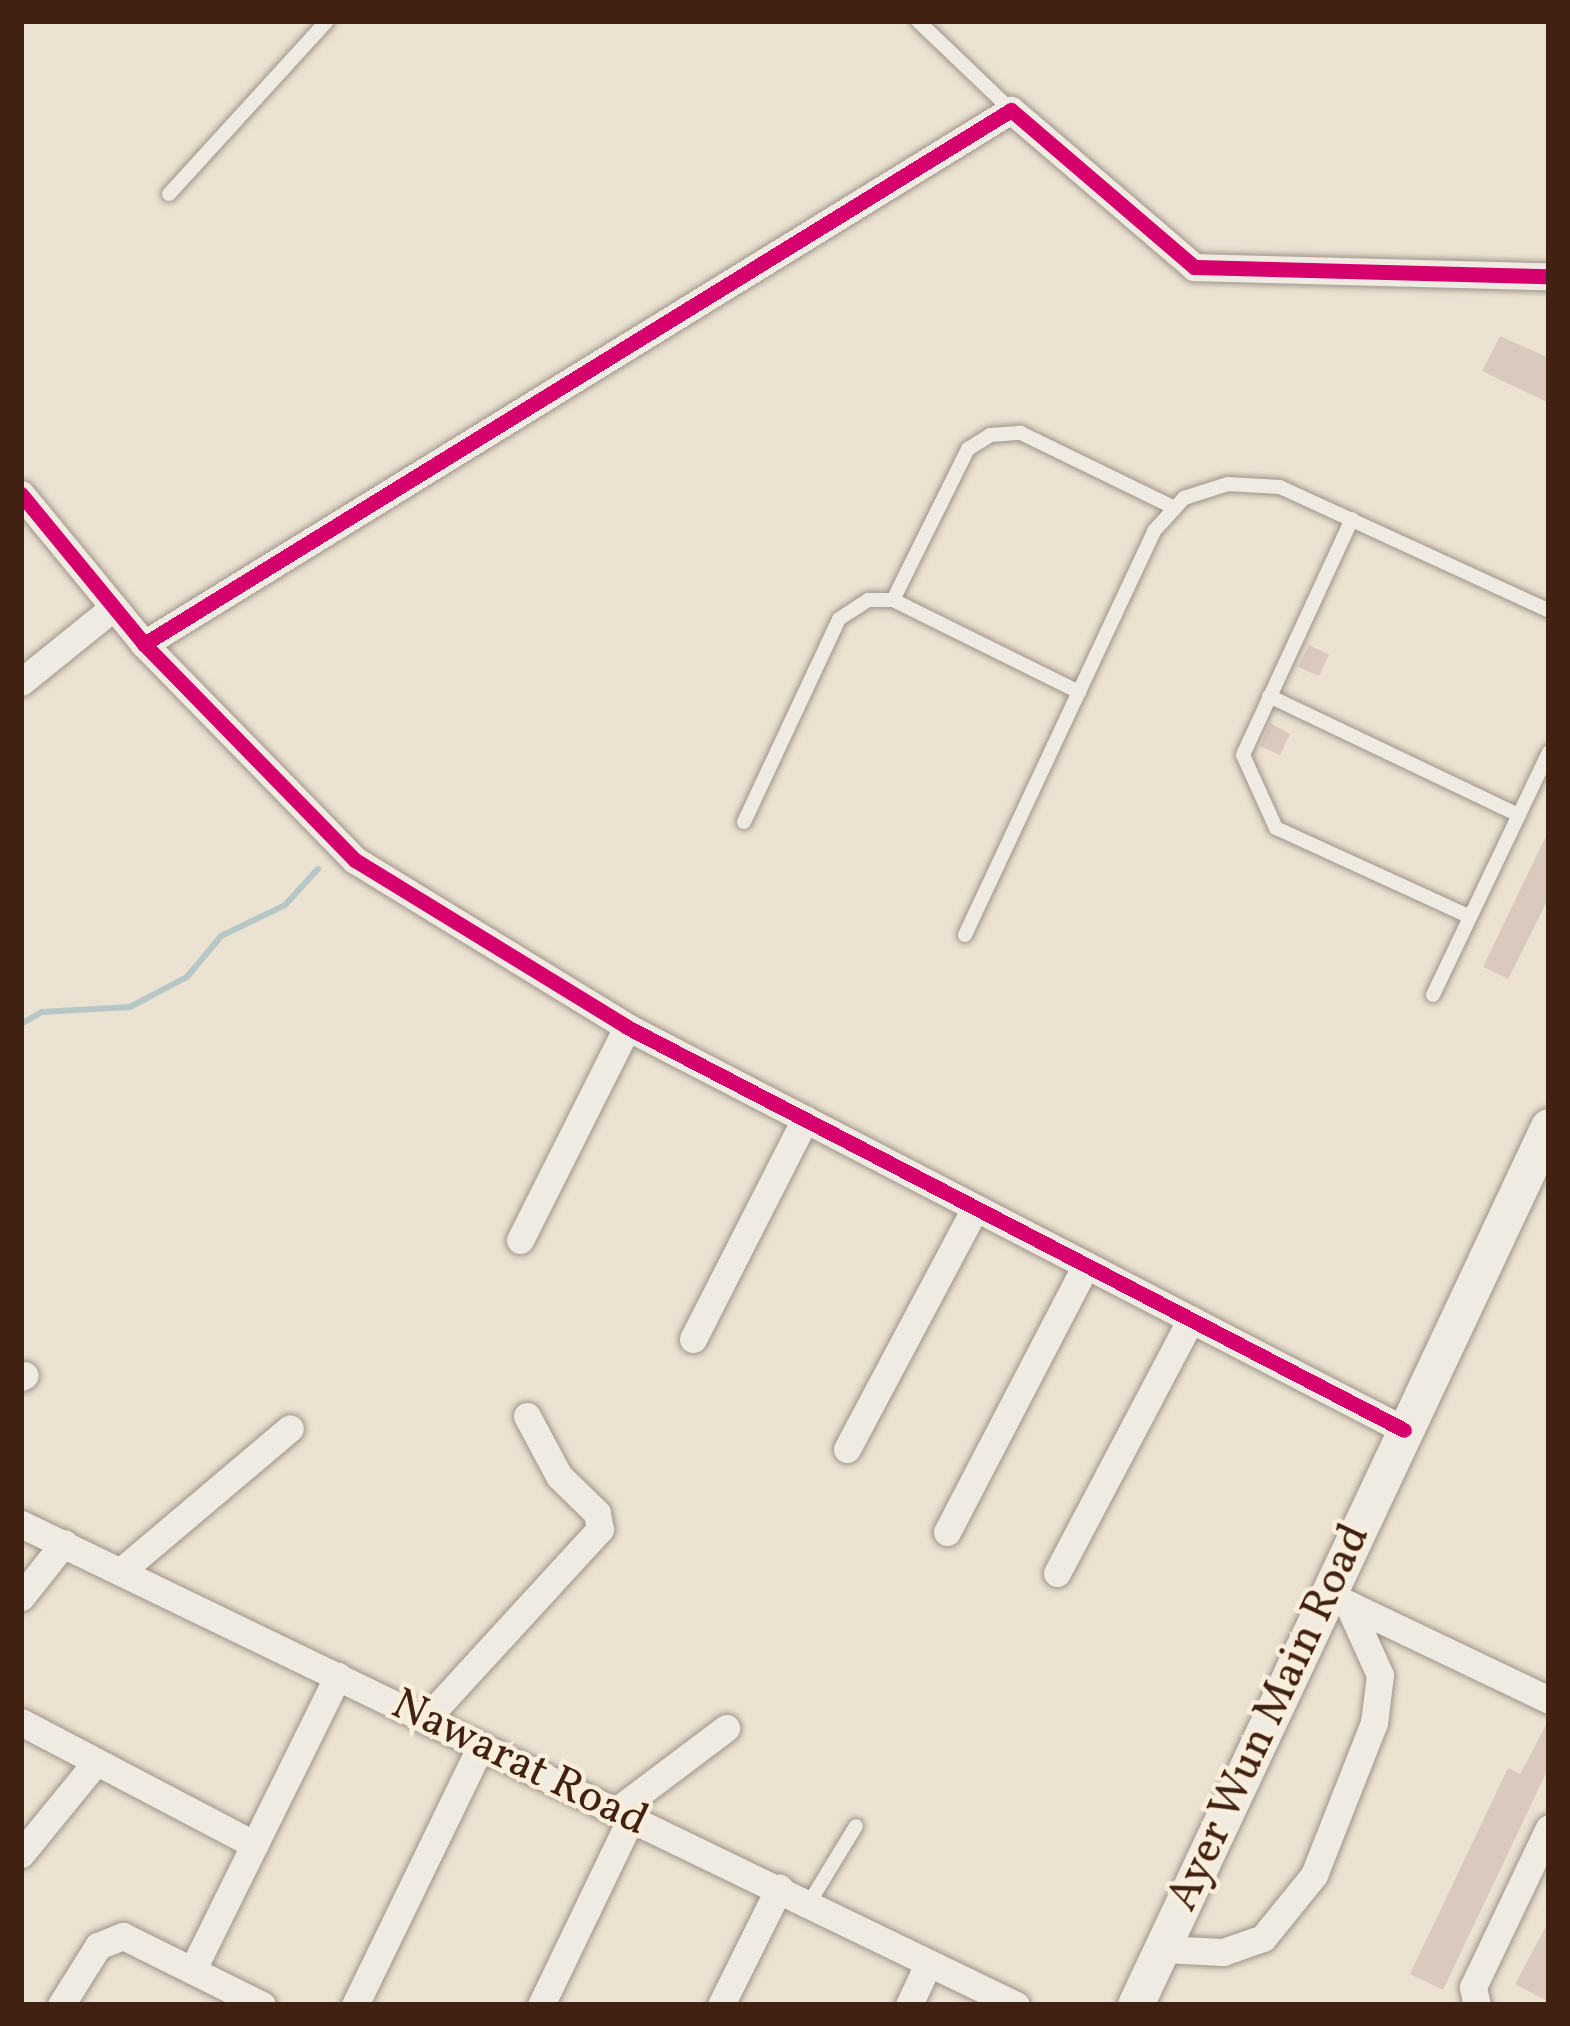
<!DOCTYPE html>
<html>
<head>
<meta charset="utf-8">
<style>
	body { margin:0 }
	#map { position:relative; width:1570px; height:2026px; overflow:hidden; background:#ece2d2; font-family:Vollkorn,serif }
	div>[style] { position:absolute }
	.stream>* { height:6px; margin:-3px; padding:0 3px; transform-origin:3px; border-radius:3px; background:#b7c7c5 }
	.building>* { inset:0; background:#dac9bf }
	.roads { filter:drop-shadow(0 0 3px #9e9489) drop-shadow(0 0 3px #9e9489) }
	.lane>* { height:14px; margin:-7px; padding:0 7px; transform-origin:7px; border-radius:7px; background:#efeae2 }
	.street>* { height:27px; margin:-13.5px; padding:0 13.5px; transform-origin:13.5px; border-radius:13.5px; background:#efeae2 }
	.secondary>* { height:36px; margin:-18px; padding:0 18px; transform-origin:18px; border-radius:18px; background:#efeae2 }
	.cycleway>* { height:15px; margin:-7.5px; padding:0 7.5px; transform-origin:7.5px; border-radius:7.5px; background:#d6006c }
	span { translate:-50% -50%; white-space:nowrap; text-align:center; line-height:1.15; -webkit-text-stroke:9px #f9eddb; paint-order:stroke }
	.street-label { font-size:45px; color:#412111 }
	.frame { position:absolute; inset:0; border:24px solid #412111; pointer-events:none }
</style>
</head>
<body>
<div id="map">
	<div class="stream">
		<i style="left:21px;top:1024px;width:24px;rotate:-30deg"></i>
		<i style="left:42px;top:1012px;width:88px;rotate:-3.3deg"></i>
		<i style="left:130px;top:1007px;width:64px;rotate:-27.8deg"></i>
		<i style="left:187px;top:977px;width:53px;rotate:-50.3deg"></i>
		<i style="left:221px;top:936px;width:71px;rotate:-25.8deg"></i>
		<i style="left:285px;top:905px;width:49px;rotate:-47.5deg"></i>
	</div>
	<div class="building">
		<i style="clip-path:polygon(1500px 336px,1549px 358px,1549px 403px,1482px 371px)"></i>
		<i style="clip-path:polygon(1309px 645px,1329px 655px,1319px 676px,1298px 667px)"></i>
		<i style="clip-path:polygon(1270px 723px,1290px 734px,1280px 755px,1260px 746px)"></i>
		<i style="clip-path:polygon(1549px 830px,1549px 897px,1508px 979px,1483px 967px)"></i>
		<i style="clip-path:polygon(1549px 1719px,1549px 1767px,1443px 1990px,1410px 1974px,1508px 1768px,1520px 1774px)"></i>
		<i style="clip-path:polygon(1549px 1921px,1549px 2002px,1515px 1984px)"></i>
	</div>
	<div class="roads">
		<div class="lane">
			<i style="left:918px;top:21px;width:129px;rotate:43.7deg"></i>
			<i style="left:169px;top:194px;width:234px;rotate:-47.6deg"></i>
			<i style="left:1352px;top:519px;width:260px;rotate:114.8deg"></i>
			<i style="left:1243px;top:755px;width:80px;rotate:65.7deg"></i>
			<i style="left:1276px;top:828px;width:213px;rotate:24.6deg"></i>
			<i style="left:893px;top:600px;width:169px;rotate:-63.6deg"></i>
			<i style="left:968px;top:449px;width:26px;rotate:-32deg"></i>
			<i style="left:990px;top:435px;width:31px;rotate:-4deg"></i>
			<i style="left:1021px;top:433px;width:171px;rotate:26deg"></i>
			<i style="left:1269px;top:696px;width:277px;rotate:25.5deg"></i>
			<i style="left:744px;top:822px;width:224px;rotate:-64.9deg"></i>
			<i style="left:839px;top:619px;width:35px;rotate:-33deg"></i>
			<i style="left:868px;top:600px;width:25px"></i>
			<i style="left:893px;top:600px;width:208px;rotate:26.3deg"></i>
			<i style="left:965px;top:935px;width:446px;rotate:-64.9deg"></i>
			<i style="left:1154px;top:531px;width:45px;rotate:-47.7deg"></i>
			<i style="left:1184px;top:498px;width:46px;rotate:-17.7deg"></i>
			<i style="left:1228px;top:484px;width:52px;rotate:3.3deg"></i>
			<i style="left:1280px;top:487px;width:296px;rotate:24.7deg"></i>
			<i style="left:1433px;top:995px;width:269px;rotate:-64.5deg"></i>
			<i style="left:809px;top:1903px;width:90px;rotate:-58.6deg"></i>
		</div>
		<div class="street">
			<i style="left:21px;top:494px;width:194px;rotate:50.6deg"></i>
			<i style="left:144px;top:644px;width:302px;rotate:45.7deg"></i>
			<i style="left:355px;top:860px;width:319px;rotate:31.5deg"></i>
			<i style="left:627px;top:1027px;width:875px;rotate:27.41deg"></i>
			<i style="left:144px;top:644px;width:1018px;rotate:-31.63deg"></i>
			<i style="left:1011px;top:110px;width:241px;rotate:40.6deg"></i>
			<i style="left:1194px;top:267px;width:355px;rotate:1.5deg"></i>
			<i style="left:21px;top:682px;width:119px;rotate:-38.9deg"></i>
			<i style="left:520px;top:1240px;width:238px;rotate:-63.3deg"></i>
			<i style="left:693px;top:1339px;width:247px;rotate:-63deg"></i>
			<i style="left:21px;top:1377px;width:4px;rotate:-27deg"></i>
			<i style="left:847px;top:1449px;width:273px;rotate:-62deg"></i>
			<i style="left:21px;top:1524px;width:1105px;rotate:25.8deg"></i>
			<i style="left:947px;top:1532px;width:301px;rotate:-62.5deg"></i>
			<i style="left:121px;top:1571px;width:221px;rotate:-40.2deg"></i>
			<i style="left:1057px;top:1573px;width:287px;rotate:-62.2deg"></i>
			<i style="left:21px;top:1597px;width:69px;rotate:-51.5deg"></i>
			<i style="left:1348px;top:1604px;width:223px;rotate:25.5deg"></i>
			<i style="left:425px;top:1720px;width:259px;rotate:-47.5deg"></i>
			<i style="left:600px;top:1529px;width:16px;rotate:-101deg"></i>
			<i style="left:597px;top:1513px;width:53px;rotate:-135.8deg"></i>
			<i style="left:559px;top:1476px;width:68px;rotate:-118.1deg"></i>
			<i style="left:21px;top:1722px;width:264px;rotate:27.7deg"></i>
			<i style="left:616px;top:1811px;width:138px;rotate:-37deg"></i>
			<i style="left:21px;top:1854px;width:119px;rotate:-50.8deg"></i>
			<i style="left:1162px;top:1949px;width:61px;rotate:2.8deg"></i>
			<i style="left:1223px;top:1952px;width:42px;rotate:-19.3deg"></i>
			<i style="left:1263px;top:1938px;width:81px;rotate:-51deg"></i>
			<i style="left:1314px;top:1875px;width:163px;rotate:-68.5deg"></i>
			<i style="left:1374px;top:1723px;width:48px;rotate:-82.9deg"></i>
			<i style="left:1380px;top:1675px;width:78px;rotate:-114.3deg"></i>
			<i style="left:193px;top:1969px;width:327px;rotate:-63.7deg"></i>
			<i style="left:61px;top:2005px;width:70px;rotate:-57.9deg"></i>
			<i style="left:98px;top:1946px;width:27px;rotate:-22deg"></i>
			<i style="left:123px;top:1936px;width:155px;rotate:26.4deg"></i>
			<i style="left:355px;top:2005px;width:287px;rotate:-64.1deg"></i>
			<i style="left:541px;top:2005px;width:208px;rotate:-64.3deg"></i>
			<i style="left:721px;top:2005px;width:131px;rotate:-63.6deg"></i>
			<i style="left:909px;top:2005px;width:45px;rotate:-65.1deg"></i>
			<i style="left:1477px;top:2005px;width:18px;rotate:-103deg"></i>
			<i style="left:1473px;top:1987px;width:176px;rotate:-64.5deg"></i>
		</div>
		<div class="secondary">
			<i style="left:1136px;top:2005px;width:970px;rotate:-64.81deg"></i>
		</div>
	</div>
	<div class="cycleway">
		<i style="left:21px;top:494px;width:194px;rotate:50.6deg"></i>
		<i style="left:144px;top:644px;width:302px;rotate:45.7deg"></i>
		<i style="left:355px;top:860px;width:319px;rotate:31.5deg"></i>
		<i style="left:627px;top:1027px;width:875px;rotate:27.41deg"></i>
		<i style="left:144px;top:644px;width:1018px;rotate:-31.63deg"></i>
		<i style="left:1011px;top:110px;width:241px;rotate:40.6deg"></i>
		<i style="left:1194px;top:267px;width:355px;rotate:1.5deg"></i>
	</div>
	<div class="street-label">
		<span style="left:1270px;top:1718px;rotate:-65deg">Ayer Wun Main Road</span>
		<span style="left:519px;top:1764px;rotate:26deg">Nawarat Road</span>
	</div>
	<div class="frame"></div>
</div>
</body>
</html>
